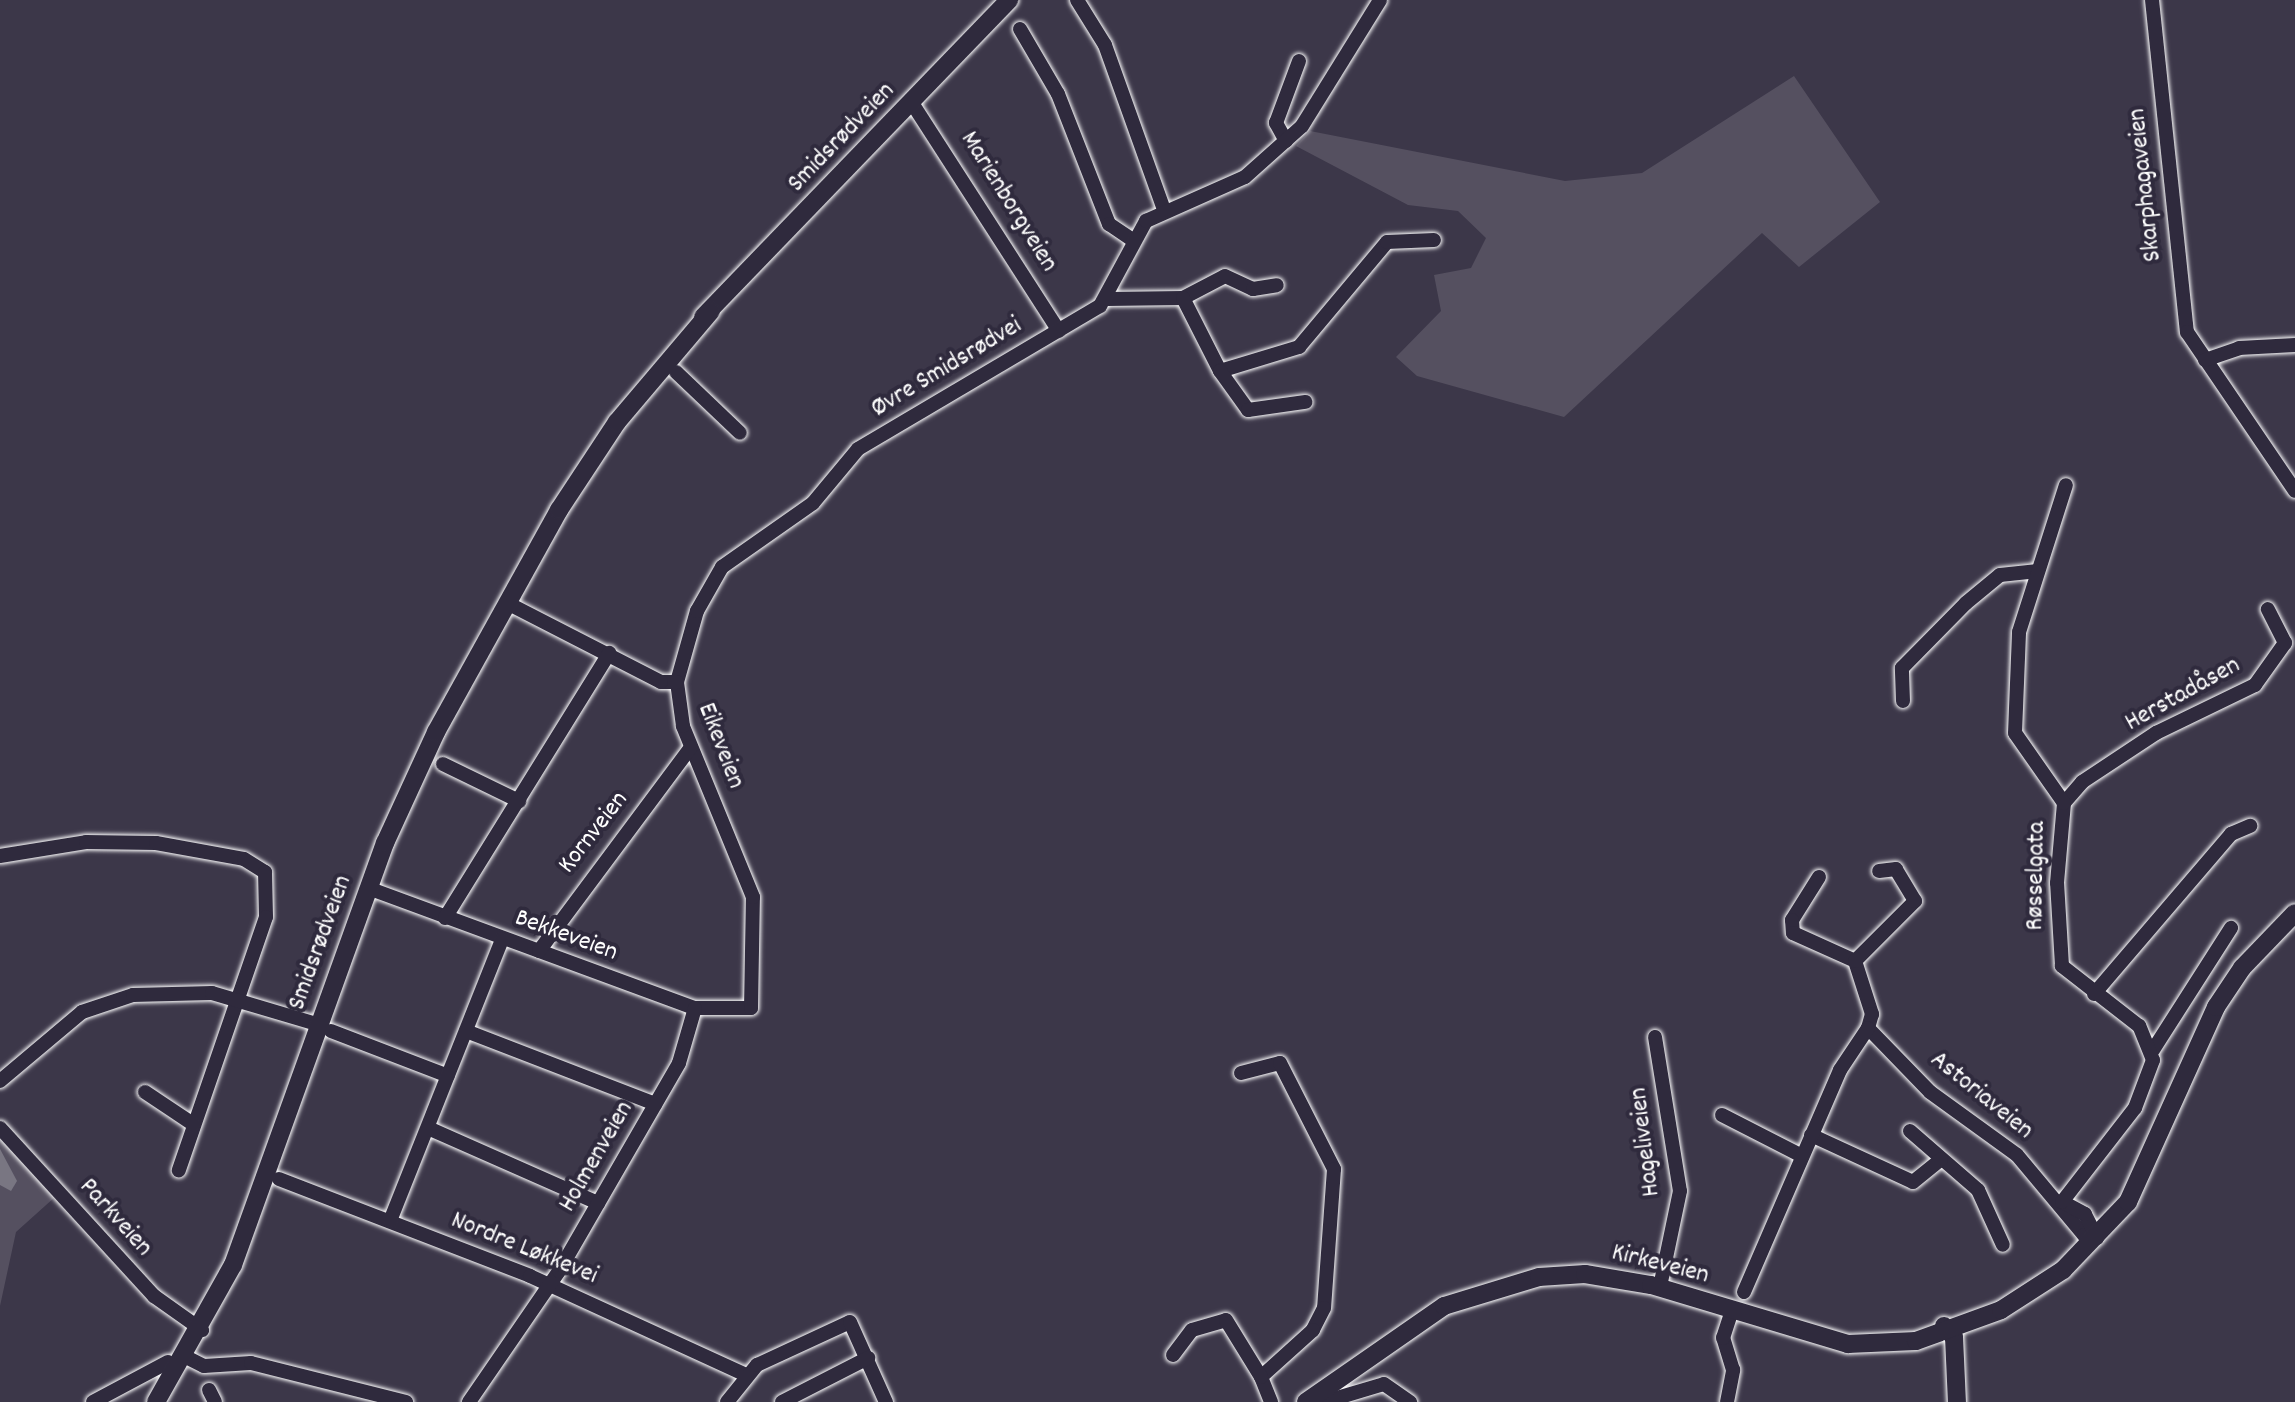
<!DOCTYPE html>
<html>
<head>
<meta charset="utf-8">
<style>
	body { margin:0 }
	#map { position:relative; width:2295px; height:1402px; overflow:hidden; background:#3c3749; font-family:Dekko,sans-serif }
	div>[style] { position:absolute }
	.green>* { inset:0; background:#555060 }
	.water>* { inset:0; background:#797682 }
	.roads { filter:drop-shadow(0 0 2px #fff) drop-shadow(0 0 2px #fff) }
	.minor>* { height:14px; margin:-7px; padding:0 7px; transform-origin:7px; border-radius:7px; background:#2f2a3d }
	.major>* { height:18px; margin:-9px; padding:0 9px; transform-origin:9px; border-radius:9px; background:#2f2a3d }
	span { translate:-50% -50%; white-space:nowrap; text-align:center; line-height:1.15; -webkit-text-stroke:8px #2f2a3d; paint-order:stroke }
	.street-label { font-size:26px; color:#fff }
</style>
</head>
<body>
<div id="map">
	<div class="green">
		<i style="clip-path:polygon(1794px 76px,1880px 202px,1799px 267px,1762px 233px,1564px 417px,1417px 376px,1396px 357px,1441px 311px,1434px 275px,1471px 268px,1486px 238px,1458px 211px,1408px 205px,1296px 146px,1310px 131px,1565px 181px,1642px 173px)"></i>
		<i style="clip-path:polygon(0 1137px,55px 1197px,16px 1232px,0 1306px)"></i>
	</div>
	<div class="water">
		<i style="clip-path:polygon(0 1149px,17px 1181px,11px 1191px,0 1185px)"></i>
	</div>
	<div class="roads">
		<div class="minor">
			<i style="left:1077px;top:0;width:53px;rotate:58.1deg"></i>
			<i style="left:1105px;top:45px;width:175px;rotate:70.3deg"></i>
			<i style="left:2152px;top:0;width:334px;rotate:84deg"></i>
			<i style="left:2187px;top:332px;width:192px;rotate:55.8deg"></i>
			<i style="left:1020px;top:29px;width:75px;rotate:59.7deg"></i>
			<i style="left:1058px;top:94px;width:140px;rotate:68.6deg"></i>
			<i style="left:1109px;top:224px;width:27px;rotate:34deg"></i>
			<i style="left:912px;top:103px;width:271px;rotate:57.2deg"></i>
			<i style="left:1286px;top:141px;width:21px;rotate:-119deg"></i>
			<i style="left:1276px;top:123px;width:66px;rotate:-69.6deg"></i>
			<i style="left:1183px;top:298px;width:47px;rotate:-27.6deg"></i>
			<i style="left:1225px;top:276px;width:31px;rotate:25deg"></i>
			<i style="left:1253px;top:289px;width:24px;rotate:-9deg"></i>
			<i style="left:1107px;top:299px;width:76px;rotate:-0.8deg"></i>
			<i style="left:1183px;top:298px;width:82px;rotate:63.1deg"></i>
			<i style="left:1220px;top:371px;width:83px;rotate:-16.9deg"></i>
			<i style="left:1299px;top:347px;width:137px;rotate:-50deg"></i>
			<i style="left:1387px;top:242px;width:47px;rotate:-2.4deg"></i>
			<i style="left:2205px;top:360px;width:36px;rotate:-19deg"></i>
			<i style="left:2239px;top:348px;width:56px;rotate:-3.1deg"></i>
			<i style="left:1220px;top:371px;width:48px;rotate:54.3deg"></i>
			<i style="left:1248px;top:410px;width:58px;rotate:-8deg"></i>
			<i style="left:676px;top:372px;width:88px;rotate:43.6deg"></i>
			<i style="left:677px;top:682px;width:74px;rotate:-74.3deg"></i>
			<i style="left:697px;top:611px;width:51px;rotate:-60.4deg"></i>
			<i style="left:722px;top:567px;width:111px;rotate:-35.1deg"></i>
			<i style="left:813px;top:503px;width:70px;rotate:-50.2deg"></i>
			<i style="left:858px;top:449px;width:281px;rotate:-30.6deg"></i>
			<i style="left:1100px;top:306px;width:97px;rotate:-61.6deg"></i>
			<i style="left:1146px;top:221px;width:108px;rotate:-24deg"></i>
			<i style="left:1245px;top:177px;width:76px;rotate:-41.8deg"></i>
			<i style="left:1302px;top:126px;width:148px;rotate:-58.2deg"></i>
			<i style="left:1903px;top:701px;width:33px;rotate:-92deg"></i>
			<i style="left:1902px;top:668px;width:91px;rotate:-45.4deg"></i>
			<i style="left:1966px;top:603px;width:44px;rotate:-39.5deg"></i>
			<i style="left:2000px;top:575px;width:38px;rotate:-6deg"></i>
			<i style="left:443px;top:764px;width:85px;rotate:26deg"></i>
			<i style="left:2064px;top:803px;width:28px;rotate:-49deg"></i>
			<i style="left:2082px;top:782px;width:89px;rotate:-33.5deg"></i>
			<i style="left:2156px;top:733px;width:110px;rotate:-25.9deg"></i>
			<i style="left:2255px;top:685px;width:52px;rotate:-54.5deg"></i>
			<i style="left:2285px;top:643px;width:38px;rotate:-117deg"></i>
			<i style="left:0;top:856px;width:87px;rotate:-9.2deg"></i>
			<i style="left:86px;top:842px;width:70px;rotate:0.8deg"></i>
			<i style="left:156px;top:843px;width:89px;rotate:10.3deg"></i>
			<i style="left:244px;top:859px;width:25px;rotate:32deg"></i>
			<i style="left:265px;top:872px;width:45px;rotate:88.7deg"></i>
			<i style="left:266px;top:917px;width:268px;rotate:109deg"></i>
			<i style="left:1819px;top:877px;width:51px;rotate:122.1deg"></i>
			<i style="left:1792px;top:920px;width:13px;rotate:86deg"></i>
			<i style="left:1793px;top:933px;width:68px;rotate:24.3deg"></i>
			<i style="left:1855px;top:961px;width:56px;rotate:72.2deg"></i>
			<i style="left:1872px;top:1014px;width:15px;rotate:106deg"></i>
			<i style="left:1868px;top:1028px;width:89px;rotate:45.9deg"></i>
			<i style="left:1930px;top:1092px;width:107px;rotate:35.9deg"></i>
			<i style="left:2017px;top:1155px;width:104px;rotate:50.1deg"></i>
			<i style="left:2084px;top:1235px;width:13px;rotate:13deg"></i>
			<i style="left:2097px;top:1238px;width:27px;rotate:-117deg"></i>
			<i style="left:2085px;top:1214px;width:26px;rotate:-152deg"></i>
			<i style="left:368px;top:888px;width:348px;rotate:20.2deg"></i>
			<i style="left:695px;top:1008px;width:56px"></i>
			<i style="left:751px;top:1008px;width:111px;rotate:-89deg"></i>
			<i style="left:753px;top:897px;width:185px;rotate:-112.3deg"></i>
			<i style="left:683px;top:726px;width:44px;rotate:-97.8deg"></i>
			<i style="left:677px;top:682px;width:16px;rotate:180deg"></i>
			<i style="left:661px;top:682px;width:173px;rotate:-152.8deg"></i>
			<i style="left:445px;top:918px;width:312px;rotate:-58.2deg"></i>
			<i style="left:539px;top:951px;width:254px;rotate:-53.3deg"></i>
			<i style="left:1855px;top:961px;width:85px;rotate:-45deg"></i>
			<i style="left:1915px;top:901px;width:37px;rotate:-121deg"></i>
			<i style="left:1896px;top:869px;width:17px;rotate:173deg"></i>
			<i style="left:2094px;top:994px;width:211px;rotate:-49.4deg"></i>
			<i style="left:2231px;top:834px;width:21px;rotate:-23deg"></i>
			<i style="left:331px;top:1031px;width:125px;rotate:21deg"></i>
			<i style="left:466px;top:1031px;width:203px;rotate:21.1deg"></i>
			<i style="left:1655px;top:1037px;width:156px;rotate:80.8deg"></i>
			<i style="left:1680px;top:1191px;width:98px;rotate:101.8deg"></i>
			<i style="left:2153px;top:1050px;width:145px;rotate:-57.4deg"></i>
			<i style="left:1241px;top:1073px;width:40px;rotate:-14.4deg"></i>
			<i style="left:1280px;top:1063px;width:119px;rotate:63deg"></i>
			<i style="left:1334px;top:1169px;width:139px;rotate:94.1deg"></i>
			<i style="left:1324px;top:1308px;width:25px;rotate:117deg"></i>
			<i style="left:1313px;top:1330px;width:70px;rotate:137.9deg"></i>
			<i style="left:1261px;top:1377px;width:27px;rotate:68deg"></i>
			<i style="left:0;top:1081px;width:107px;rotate:-40.1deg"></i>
			<i style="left:82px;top:1012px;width:54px;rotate:-18.4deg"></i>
			<i style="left:133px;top:995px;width:79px;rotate:-1.5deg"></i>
			<i style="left:212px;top:993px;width:113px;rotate:16.5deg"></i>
			<i style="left:145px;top:1092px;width:58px;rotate:33.7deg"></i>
			<i style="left:1722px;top:1115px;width:90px;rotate:27.1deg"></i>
			<i style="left:0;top:1128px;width:228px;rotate:47.5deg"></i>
			<i style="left:154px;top:1296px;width:59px;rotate:35.3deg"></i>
			<i style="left:428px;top:1128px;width:186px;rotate:23.8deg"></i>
			<i style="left:1910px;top:1131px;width:90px;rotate:40.9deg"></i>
			<i style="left:1978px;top:1190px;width:60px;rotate:65.6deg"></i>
			<i style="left:1811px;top:1135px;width:112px;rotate:24.7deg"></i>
			<i style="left:1913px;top:1182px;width:36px;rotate:-39deg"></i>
			<i style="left:279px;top:1179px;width:269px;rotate:21.1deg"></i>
			<i style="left:530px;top:1276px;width:238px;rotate:24.6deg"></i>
			<i style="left:2062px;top:1202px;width:119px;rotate:-52.2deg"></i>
			<i style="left:2135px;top:1108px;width:51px;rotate:-69.4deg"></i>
			<i style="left:2153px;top:1060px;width:37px;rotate:-112deg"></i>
			<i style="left:2139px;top:1026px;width:98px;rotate:-142.1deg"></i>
			<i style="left:2062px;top:966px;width:83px;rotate:-93.4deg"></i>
			<i style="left:2057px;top:883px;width:80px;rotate:-85deg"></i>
			<i style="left:2064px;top:803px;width:85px;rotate:-125deg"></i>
			<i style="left:2015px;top:733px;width:101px;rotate:-87.7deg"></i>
			<i style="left:2019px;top:632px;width:154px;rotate:-72.3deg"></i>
			<i style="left:390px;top:1221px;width:303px;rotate:-68.3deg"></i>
			<i style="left:1744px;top:1292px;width:242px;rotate:-66.6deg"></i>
			<i style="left:1840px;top:1070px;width:50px;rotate:-56.3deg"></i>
			<i style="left:1173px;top:1355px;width:31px;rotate:-53deg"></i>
			<i style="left:1192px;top:1330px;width:35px;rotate:-16deg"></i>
			<i style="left:1226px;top:1320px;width:67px;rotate:58.4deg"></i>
			<i style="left:186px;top:1357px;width:20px;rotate:27deg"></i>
			<i style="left:204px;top:1366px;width:47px;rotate:-3.7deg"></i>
			<i style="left:251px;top:1363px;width:160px;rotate:14.1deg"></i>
			<i style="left:209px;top:1390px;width:13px;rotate:63deg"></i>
			<i style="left:1327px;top:1401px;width:59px;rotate:-16.6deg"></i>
			<i style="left:1384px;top:1384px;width:32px;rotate:35deg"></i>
			<i style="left:93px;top:1402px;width:85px;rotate:-28.1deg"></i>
			<i style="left:469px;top:1402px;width:159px;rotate:-55.5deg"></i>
			<i style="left:559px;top:1271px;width:240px;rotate:-60deg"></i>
			<i style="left:679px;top:1063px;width:57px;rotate:-73.8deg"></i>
			<i style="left:727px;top:1402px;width:48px;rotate:-51deg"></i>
			<i style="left:757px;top:1365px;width:102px;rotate:-24.8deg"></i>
			<i style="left:850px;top:1322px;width:88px;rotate:65.8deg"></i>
			<i style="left:782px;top:1402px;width:97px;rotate:-27.1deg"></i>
			<i style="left:1727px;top:1402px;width:33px;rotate:-79deg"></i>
			<i style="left:1733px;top:1370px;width:34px;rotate:-107deg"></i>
			<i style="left:1723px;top:1338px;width:28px;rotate:-72deg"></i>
		</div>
		<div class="major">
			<i style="left:703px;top:317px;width:441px;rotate:-46deg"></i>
			<i style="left:1944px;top:1326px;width:15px;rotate:48deg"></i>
			<i style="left:1954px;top:1337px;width:65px;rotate:87.4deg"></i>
			<i style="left:156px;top:1402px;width:157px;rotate:-60.7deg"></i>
			<i style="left:233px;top:1265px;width:449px;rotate:-70.2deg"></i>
			<i style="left:385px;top:843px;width:122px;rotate:-65.3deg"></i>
			<i style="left:436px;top:732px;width:254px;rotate:-61deg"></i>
			<i style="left:559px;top:510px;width:105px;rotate:-56.6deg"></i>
			<i style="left:617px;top:422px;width:145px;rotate:-49.7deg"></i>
			<i style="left:1306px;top:1402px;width:168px;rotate:-34.8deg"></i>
			<i style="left:1444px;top:1306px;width:99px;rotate:-17deg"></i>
			<i style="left:1539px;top:1277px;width:46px;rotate:-3.7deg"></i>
			<i style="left:1585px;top:1274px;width:67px;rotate:9.5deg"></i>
			<i style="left:1651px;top:1285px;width:206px;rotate:16.7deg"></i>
			<i style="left:1848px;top:1344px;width:68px;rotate:-2.5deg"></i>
			<i style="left:1916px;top:1341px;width:90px;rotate:-20deg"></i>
			<i style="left:2001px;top:1310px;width:74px;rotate:-32.8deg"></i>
			<i style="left:2063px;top:1270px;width:94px;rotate:-46.3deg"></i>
			<i style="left:2128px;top:1202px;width:214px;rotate:-65.7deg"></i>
			<i style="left:2216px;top:1007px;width:47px;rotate:-56.3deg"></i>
			<i style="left:2242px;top:968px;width:76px;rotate:-46.1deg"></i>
		</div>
	</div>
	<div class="street-label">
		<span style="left:842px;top:138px;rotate:-46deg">Smidsrødveien</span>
		<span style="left:2146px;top:185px;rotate:-96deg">Skarphagaveien</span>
		<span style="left:1008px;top:202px;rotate:58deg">Marienborgveien</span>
		<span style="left:947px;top:368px;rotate:-31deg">Øvre Smidsrødvei</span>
		<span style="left:2183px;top:695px;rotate:-29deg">Herstadåsen</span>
		<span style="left:720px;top:746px;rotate:69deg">Eikeveien</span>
		<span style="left:594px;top:833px;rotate:-52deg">Kornveien</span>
		<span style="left:2037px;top:876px;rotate:-89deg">Røsselgata</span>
		<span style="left:566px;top:936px;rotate:20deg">Bekkeveien</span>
		<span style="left:321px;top:943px;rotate:-70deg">Smidsrødveien</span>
		<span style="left:1981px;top:1096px;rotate:39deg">Astoriaveien</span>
		<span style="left:1646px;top:1142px;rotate:-97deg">Hageliveien</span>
		<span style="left:597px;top:1157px;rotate:-60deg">Holmenveien</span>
		<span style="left:115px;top:1218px;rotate:48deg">Parkveien</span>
		<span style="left:524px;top:1249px;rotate:22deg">Nordre Løkkevei</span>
		<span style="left:1660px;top:1265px;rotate:14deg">Kirkeveien</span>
	</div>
</div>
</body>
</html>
